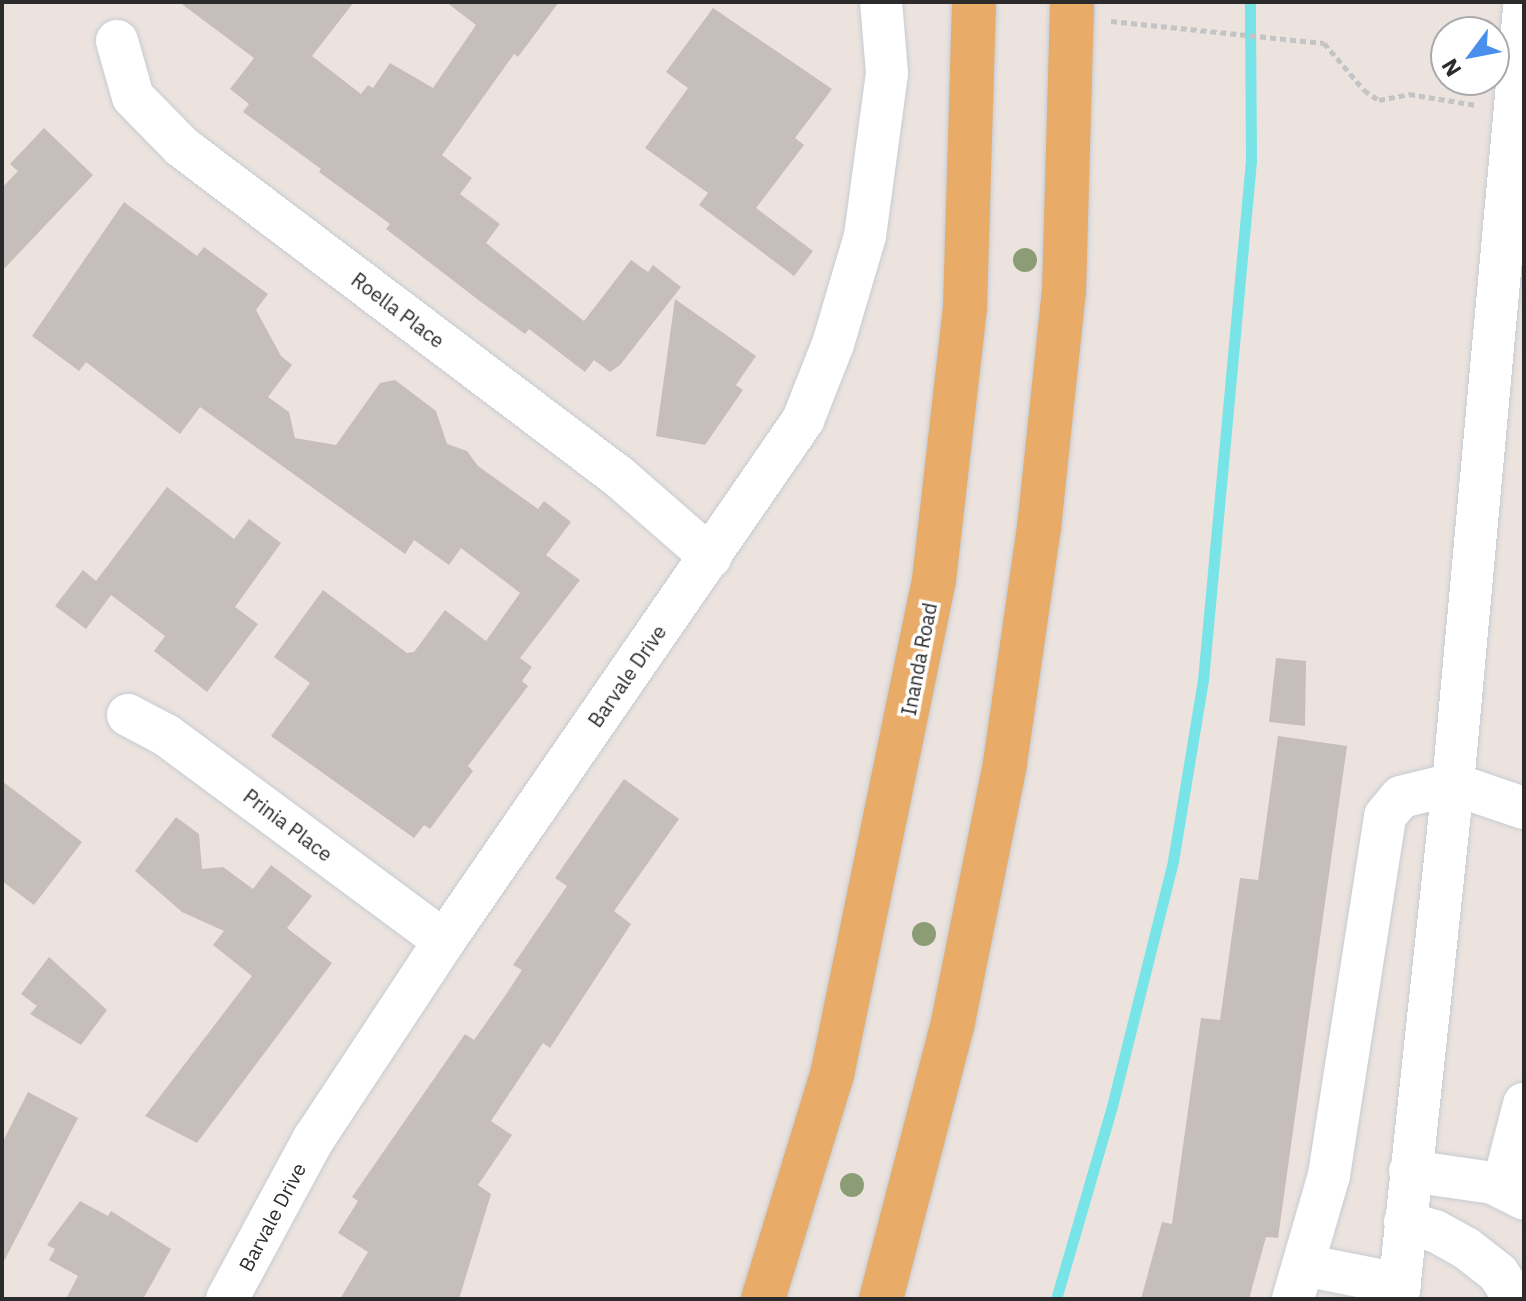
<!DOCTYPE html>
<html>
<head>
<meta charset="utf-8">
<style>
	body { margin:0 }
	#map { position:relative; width:1526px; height:1301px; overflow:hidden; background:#ece3de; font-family:"IBM Plex Sans",sans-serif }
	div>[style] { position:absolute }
	.stream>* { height:11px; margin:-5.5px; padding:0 5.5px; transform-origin:5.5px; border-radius:5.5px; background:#78e4e7 }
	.building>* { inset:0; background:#c5beba }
	.path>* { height:5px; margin-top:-2.5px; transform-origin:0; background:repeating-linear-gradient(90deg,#c4c4c4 0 6px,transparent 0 10px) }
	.roads { filter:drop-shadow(0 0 2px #c6ccd4) drop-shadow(0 0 2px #c6ccd4) }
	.minor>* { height:42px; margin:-21px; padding:0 21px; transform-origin:21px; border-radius:21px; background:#fff }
	.major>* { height:44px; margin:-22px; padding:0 22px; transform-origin:22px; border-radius:22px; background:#e8ab68 }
	.trees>* { width:24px; height:24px; margin:-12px; border-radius:50%; background:#8c9d75 }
	span { translate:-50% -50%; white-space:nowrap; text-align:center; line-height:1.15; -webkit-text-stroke:7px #fff; paint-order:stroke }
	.street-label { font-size:20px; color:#2b2b2b }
	.frame { position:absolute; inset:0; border:4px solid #2b2b2b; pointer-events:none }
	.north { position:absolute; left:1430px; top:16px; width:80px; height:80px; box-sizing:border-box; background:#fff; border:2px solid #aaa; border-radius:50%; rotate:238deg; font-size:22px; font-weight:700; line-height:32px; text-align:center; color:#2b2b2b }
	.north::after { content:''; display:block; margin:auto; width:28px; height:36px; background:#498fee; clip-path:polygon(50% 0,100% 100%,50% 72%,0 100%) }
</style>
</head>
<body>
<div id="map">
	<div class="stream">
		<i style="left:1056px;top:1299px;width:201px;rotate:-73.8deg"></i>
		<i style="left:1112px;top:1106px;width:252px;rotate:-76deg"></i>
		<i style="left:1173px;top:861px;width:183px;rotate:-80.6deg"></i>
		<i style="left:1203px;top:680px;width:521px;rotate:-84.72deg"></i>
		<i style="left:1251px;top:161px;width:159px;rotate:-90.4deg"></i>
	</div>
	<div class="building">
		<i style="clip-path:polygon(179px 2px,354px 2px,312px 56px,361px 94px,368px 85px,373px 88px,390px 63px,433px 88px,476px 25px,446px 2px,559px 2px,518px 57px,514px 54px,442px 155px,472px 178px,460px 194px,500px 224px,486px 243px,584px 321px,631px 260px,648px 272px,653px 265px,681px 287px,620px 365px,610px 372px,594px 360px,585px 372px,529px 329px,525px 334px,481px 302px,386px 229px,390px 224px,319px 172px,321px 169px,243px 112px,249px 104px,230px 89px,254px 58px)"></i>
		<i style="clip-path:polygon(713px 8px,832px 89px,795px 138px,804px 145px,756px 208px,813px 251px,794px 276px,699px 205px,708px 193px,645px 148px,688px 88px,666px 72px)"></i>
		<i style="clip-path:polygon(44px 128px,93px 175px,2px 271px,2px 188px,18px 171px,10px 164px)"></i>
		<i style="clip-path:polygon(124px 202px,197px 256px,204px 247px,268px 294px,256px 310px,281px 356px,292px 365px,268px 397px,289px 412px,295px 438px,336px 445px,380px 383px,395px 380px,436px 411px,447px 444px,467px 451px,478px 466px,538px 509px,544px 501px,571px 522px,546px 555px,580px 580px,520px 658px,532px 667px,522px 681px,528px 686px,468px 766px,473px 771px,430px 829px,424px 825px,414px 838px,271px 736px,310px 683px,274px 657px,323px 590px,407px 653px,414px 652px,445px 610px,486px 641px,520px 593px,461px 548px,449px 565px,414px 540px,405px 554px,200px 407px,180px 434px,86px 362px,79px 371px,32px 336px)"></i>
		<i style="clip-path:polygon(675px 299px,756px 356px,736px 385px,743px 390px,705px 445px,656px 436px)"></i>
		<i style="clip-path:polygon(167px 487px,234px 539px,249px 519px,281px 543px,235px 607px,258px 624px,207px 692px,154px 651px,165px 636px,111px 595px,86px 629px,55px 606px,83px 570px,96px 581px)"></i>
		<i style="clip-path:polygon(1276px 658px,1306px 661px,1305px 726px,1269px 722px)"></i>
		<i style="clip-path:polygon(1278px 736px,1347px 746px,1278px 1238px,1266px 1237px,1249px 1299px,1141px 1299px,1162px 1222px,1172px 1224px,1201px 1018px,1220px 1020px,1240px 878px,1258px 880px)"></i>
		<i style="clip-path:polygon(624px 779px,679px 819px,614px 911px,631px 924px,550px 1048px,543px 1043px,491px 1121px,512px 1135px,478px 1185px,491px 1194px,459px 1299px,340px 1299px,368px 1252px,338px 1233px,358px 1201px,352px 1197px,465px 1034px,474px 1040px,505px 996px,522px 970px,513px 965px,567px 886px,555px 878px)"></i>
		<i style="clip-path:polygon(2px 781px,82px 842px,34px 905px,2px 881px)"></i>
		<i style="clip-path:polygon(176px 817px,199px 834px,202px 869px,223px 867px,253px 889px,271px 865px,312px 896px,287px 928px,332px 963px,197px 1143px,145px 1116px,252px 976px,213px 945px,224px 931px,182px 912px,135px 871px)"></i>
		<i style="clip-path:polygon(49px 957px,107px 1010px,81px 1045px,30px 1014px,37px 1006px,21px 994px)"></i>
		<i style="clip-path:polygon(28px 1092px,78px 1118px,2px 1265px,2px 1143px)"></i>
		<i style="clip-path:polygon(80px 1201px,108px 1216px,111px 1211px,171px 1249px,143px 1299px,66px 1299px,78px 1276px,49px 1260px,55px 1249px,47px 1245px)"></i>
	</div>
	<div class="path">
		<i style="left:1111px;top:21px;width:214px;rotate:5.9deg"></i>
		<i style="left:1324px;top:43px;width:62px;rotate:49.6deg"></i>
		<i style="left:1364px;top:90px;width:18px;rotate:34deg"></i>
		<i style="left:1379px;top:100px;width:31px;rotate:-11deg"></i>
		<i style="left:1409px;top:94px;width:68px;rotate:9.3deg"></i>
	</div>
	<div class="roads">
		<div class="minor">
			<i style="left:117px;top:41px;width:58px;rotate:74.1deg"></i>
			<i style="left:133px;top:97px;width:70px;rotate:45.6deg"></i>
			<i style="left:182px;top:147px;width:546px;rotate:37.04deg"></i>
			<i style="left:618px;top:476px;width:123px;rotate:41.1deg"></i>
			<i style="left:128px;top:715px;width:43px;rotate:27.8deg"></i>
			<i style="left:166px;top:735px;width:346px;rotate:36.5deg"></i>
			<i style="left:1410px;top:1171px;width:84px;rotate:8.2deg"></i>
			<i style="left:1493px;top:1183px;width:35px;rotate:27deg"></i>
			<i style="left:1503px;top:1186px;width:85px;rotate:-75.6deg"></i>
			<i style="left:1405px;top:1222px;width:31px;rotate:17deg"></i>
			<i style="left:1435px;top:1231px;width:35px;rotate:29deg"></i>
			<i style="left:1466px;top:1248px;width:41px;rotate:38deg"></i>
			<i style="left:1498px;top:1273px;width:31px;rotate:57deg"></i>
			<i style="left:1303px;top:1265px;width:99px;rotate:11.1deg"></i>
			<i style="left:227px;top:1299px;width:181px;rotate:-61.6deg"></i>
			<i style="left:313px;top:1140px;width:238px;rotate:-56.6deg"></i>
			<i style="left:444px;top:941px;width:633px;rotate:-55.43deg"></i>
			<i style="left:803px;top:420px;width:82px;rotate:-68.5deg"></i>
			<i style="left:833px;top:344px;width:113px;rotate:-73.5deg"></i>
			<i style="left:865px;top:236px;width:164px;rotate:-82.3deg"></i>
			<i style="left:887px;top:73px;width:71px;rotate:-94.8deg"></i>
			<i style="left:1293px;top:1299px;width:129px;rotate:-73.8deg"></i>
			<i style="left:1329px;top:1175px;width:363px;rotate:-81.1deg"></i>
			<i style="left:1385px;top:816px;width:25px;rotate:-50deg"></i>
			<i style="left:1401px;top:797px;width:54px;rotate:-14deg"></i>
			<i style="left:1453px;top:784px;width:75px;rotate:18.7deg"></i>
			<i style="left:1398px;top:1299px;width:518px;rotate:-83.9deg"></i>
			<i style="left:1453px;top:784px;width:778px;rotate:-84.77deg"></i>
		</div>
		<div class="major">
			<i style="left:763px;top:1299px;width:234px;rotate:-72.9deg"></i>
			<i style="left:832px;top:1075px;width:505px;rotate:-78.36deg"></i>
			<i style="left:934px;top:580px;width:275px;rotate:-83.5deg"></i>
			<i style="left:965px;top:307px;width:305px;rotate:-88.3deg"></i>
			<i style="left:881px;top:1299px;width:281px;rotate:-75.4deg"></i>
			<i style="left:952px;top:1027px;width:269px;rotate:-78.6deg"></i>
			<i style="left:1005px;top:763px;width:237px;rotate:-81.8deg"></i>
			<i style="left:1039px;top:528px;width:237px;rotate:-84deg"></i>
			<i style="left:1064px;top:292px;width:290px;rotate:-88.4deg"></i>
		</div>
	</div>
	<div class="trees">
		<i style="left:1025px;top:260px"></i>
		<i style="left:924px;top:934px"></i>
		<i style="left:852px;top:1185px"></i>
	</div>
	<div class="street-label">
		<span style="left:398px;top:310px;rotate:37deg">Roella Place</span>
		<span style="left:919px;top:659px;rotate:-79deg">Inanda Road</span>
		<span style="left:627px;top:676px;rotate:-55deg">Barvale Drive</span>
		<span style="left:288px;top:825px;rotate:37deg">Prinia Place</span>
		<span style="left:272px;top:1217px;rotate:-62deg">Barvale Drive</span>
	</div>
	<div class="frame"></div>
	<div class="north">N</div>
</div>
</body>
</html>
